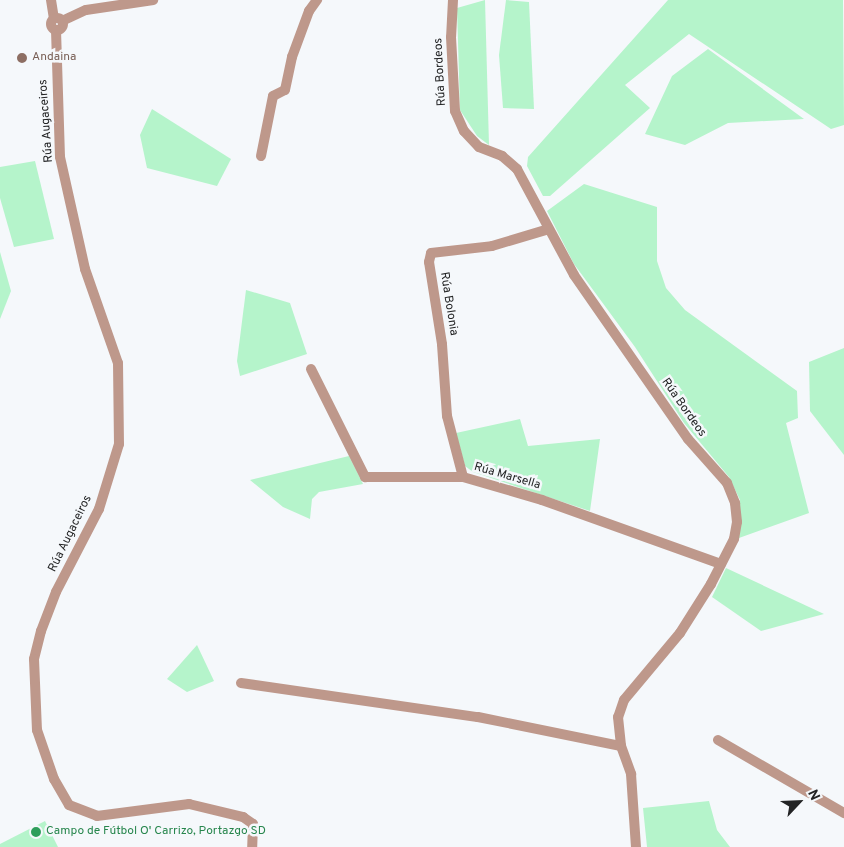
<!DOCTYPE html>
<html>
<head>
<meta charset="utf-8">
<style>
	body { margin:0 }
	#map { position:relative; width:844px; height:847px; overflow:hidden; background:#f5f8fb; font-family:Overpass,sans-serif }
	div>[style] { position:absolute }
	.green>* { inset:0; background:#b5f4cb }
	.street>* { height:10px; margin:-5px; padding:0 5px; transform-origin:5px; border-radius:5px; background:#be988b }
	.street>.ring { margin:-5px; padding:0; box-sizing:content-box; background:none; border:10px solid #be988b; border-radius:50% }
	.dots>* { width:14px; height:14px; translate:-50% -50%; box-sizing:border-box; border:2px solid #f5f8fb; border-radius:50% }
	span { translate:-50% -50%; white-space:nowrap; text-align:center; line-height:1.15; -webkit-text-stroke:5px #f5f8fb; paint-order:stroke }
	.education-label { font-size:12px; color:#785e54 }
	.left { translate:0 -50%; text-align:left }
	.street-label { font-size:12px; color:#232425 }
	.leisure-label { font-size:12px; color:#27864d }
	.north { position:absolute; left:774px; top:777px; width:50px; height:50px; -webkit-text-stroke:4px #f5f8fb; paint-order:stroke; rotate:65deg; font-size:14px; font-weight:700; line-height:20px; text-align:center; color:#232425 }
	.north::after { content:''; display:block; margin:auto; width:18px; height:22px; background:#232425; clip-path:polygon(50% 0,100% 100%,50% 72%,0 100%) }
</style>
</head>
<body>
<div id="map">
	<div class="green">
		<i style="clip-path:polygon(485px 0,489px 145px,477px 136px,460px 110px,457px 8px)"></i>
		<i style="clip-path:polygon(506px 0,529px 2px,534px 109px,503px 108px,499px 55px)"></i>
		<i style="clip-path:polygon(668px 0,843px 0,844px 125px,831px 129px,689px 34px,625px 85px,650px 108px,550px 196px,543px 196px,527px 166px,528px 157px)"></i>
		<i style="clip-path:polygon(708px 49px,804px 119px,728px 123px,685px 145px,645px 134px,672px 76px)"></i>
		<i style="clip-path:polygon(152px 109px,231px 159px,217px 186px,147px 168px,140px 135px)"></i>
		<i style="clip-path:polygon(35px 161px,54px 239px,14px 247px,0 198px,0 167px)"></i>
		<i style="clip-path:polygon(584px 184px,657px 207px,657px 261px,666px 288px,685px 310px,797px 391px,798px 418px,786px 423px,809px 513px,739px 538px,740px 500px,729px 477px,684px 423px,635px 347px,574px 264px,547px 211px)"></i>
		<i style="clip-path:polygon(0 252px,11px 291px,0 319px)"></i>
		<i style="clip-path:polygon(246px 290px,290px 303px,307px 354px,240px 376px,237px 361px)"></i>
		<i style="clip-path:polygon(844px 348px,844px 455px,810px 411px,809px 362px)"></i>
		<i style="clip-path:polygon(520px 419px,528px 446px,600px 439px,590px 511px,473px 472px,465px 466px,456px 433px)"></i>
		<i style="clip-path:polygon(349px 456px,363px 484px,319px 492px,312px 499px,310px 519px,283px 507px,250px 480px)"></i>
		<i style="clip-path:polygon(726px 568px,824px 614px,761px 631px,712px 597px)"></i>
		<i style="clip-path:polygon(197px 645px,214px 681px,187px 692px,167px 679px)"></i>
		<i style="clip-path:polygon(709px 801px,717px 830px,730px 847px,647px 847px,643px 808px)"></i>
		<i style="clip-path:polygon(45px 821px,58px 847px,0 847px,0 844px)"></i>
	</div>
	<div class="street">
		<i style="left:51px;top:0;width:18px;rotate:81deg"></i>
		<i style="left:453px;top:0;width:37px;rotate:93deg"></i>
		<i style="left:451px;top:37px;width:74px;rotate:86.9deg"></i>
		<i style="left:455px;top:111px;width:22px;rotate:66deg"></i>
		<i style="left:464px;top:131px;width:22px;rotate:47deg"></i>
		<i style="left:479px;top:147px;width:25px;rotate:21deg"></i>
		<i style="left:502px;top:156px;width:20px;rotate:41deg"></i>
		<i style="left:517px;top:169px;width:120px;rotate:61.7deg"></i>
		<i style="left:574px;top:275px;width:200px;rotate:55.2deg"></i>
		<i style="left:688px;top:439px;width:59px;rotate:48.4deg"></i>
		<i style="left:727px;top:483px;width:22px;rotate:68deg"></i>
		<i style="left:735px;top:503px;width:19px;rotate:84deg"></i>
		<i style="left:737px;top:522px;width:17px;rotate:100deg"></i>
		<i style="left:734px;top:539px;width:51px;rotate:117.1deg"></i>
		<i style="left:711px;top:584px;width:58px;rotate:122.3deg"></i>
		<i style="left:680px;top:633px;width:87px;rotate:129.9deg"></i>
		<i style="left:624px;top:700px;width:18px;rotate:109deg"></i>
		<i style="left:618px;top:717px;width:29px;rotate:84deg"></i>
		<i style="left:621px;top:746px;width:30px;rotate:70deg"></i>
		<i style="left:631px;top:774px;width:73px;rotate:86.1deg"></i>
		<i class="ring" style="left:51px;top:18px;width:2px;height:2px"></i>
		<i style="left:62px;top:21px;width:26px;rotate:-25deg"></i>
		<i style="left:86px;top:10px;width:68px;rotate:-8.5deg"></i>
		<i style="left:56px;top:30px;width:127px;rotate:88.2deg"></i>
		<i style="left:60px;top:157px;width:115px;rotate:77.4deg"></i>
		<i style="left:85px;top:269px;width:100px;rotate:70.7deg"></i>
		<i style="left:118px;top:363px;width:81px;rotate:89.3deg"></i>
		<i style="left:119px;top:444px;width:68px;rotate:107.1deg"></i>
		<i style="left:99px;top:509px;width:93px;rotate:117.4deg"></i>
		<i style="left:56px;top:592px;width:42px;rotate:111deg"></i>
		<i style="left:41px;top:631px;width:29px;rotate:104deg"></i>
		<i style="left:34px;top:659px;width:71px;rotate:87.6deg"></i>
		<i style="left:37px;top:730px;width:52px;rotate:70.9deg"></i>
		<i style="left:54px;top:779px;width:30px;rotate:60deg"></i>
		<i style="left:69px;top:805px;width:30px;rotate:21deg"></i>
		<i style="left:97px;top:816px;width:93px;rotate:-7.4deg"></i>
		<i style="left:189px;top:804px;width:56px;rotate:13.5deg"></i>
		<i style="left:243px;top:817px;width:12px;rotate:35deg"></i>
		<i style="left:253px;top:824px;width:23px;rotate:92deg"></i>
		<i style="left:261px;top:156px;width:61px;rotate:-78.7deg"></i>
		<i style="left:273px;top:96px;width:13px;rotate:-27deg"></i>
		<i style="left:285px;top:90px;width:34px;rotate:-78deg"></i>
		<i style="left:292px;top:57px;width:49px;rotate:-69.7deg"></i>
		<i style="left:309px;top:11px;width:14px;rotate:-54deg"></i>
		<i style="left:311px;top:369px;width:121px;rotate:63.4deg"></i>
		<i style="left:365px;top:477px;width:98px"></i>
		<i style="left:463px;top:477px;width:82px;rotate:16.2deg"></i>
		<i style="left:542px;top:500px;width:190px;rotate:19.7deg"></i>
		<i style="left:463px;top:477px;width:63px;rotate:-104.7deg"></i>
		<i style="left:447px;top:416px;width:72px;rotate:-94deg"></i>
		<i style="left:442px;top:344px;width:83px;rotate:-99deg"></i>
		<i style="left:429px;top:262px;width:9px;rotate:-77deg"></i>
		<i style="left:431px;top:253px;width:61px;rotate:-6.5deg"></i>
		<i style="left:492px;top:246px;width:59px;rotate:-16.6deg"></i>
		<i style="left:241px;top:683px;width:239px;rotate:8.2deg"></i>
		<i style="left:478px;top:717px;width:146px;rotate:11.5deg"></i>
		<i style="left:718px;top:740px;width:146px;rotate:30.1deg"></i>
	</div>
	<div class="dots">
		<i style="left:22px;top:58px;background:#8d6e63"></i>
		<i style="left:36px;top:832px;background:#2e9e5b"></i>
	</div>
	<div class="education-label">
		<span class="left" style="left:32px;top:58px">Andaina</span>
	</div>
	<div class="street-label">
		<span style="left:441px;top:72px;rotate:-93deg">Rúa Bordeos</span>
		<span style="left:47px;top:121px;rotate:-94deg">Rúa Augaceiros</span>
		<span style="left:448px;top:304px;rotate:81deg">Rúa Bolonia</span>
		<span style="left:683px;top:408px;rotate:55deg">Rúa Bordeos</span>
		<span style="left:507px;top:477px;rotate:16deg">Rúa Marsella</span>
		<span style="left:71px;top:534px;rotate:-64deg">Rúa Augaceiros</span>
	</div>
	<div class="leisure-label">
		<span class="left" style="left:46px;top:832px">Campo de Fútbol O' Carrizo, Portazgo SD</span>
	</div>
	<div class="north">N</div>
</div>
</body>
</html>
